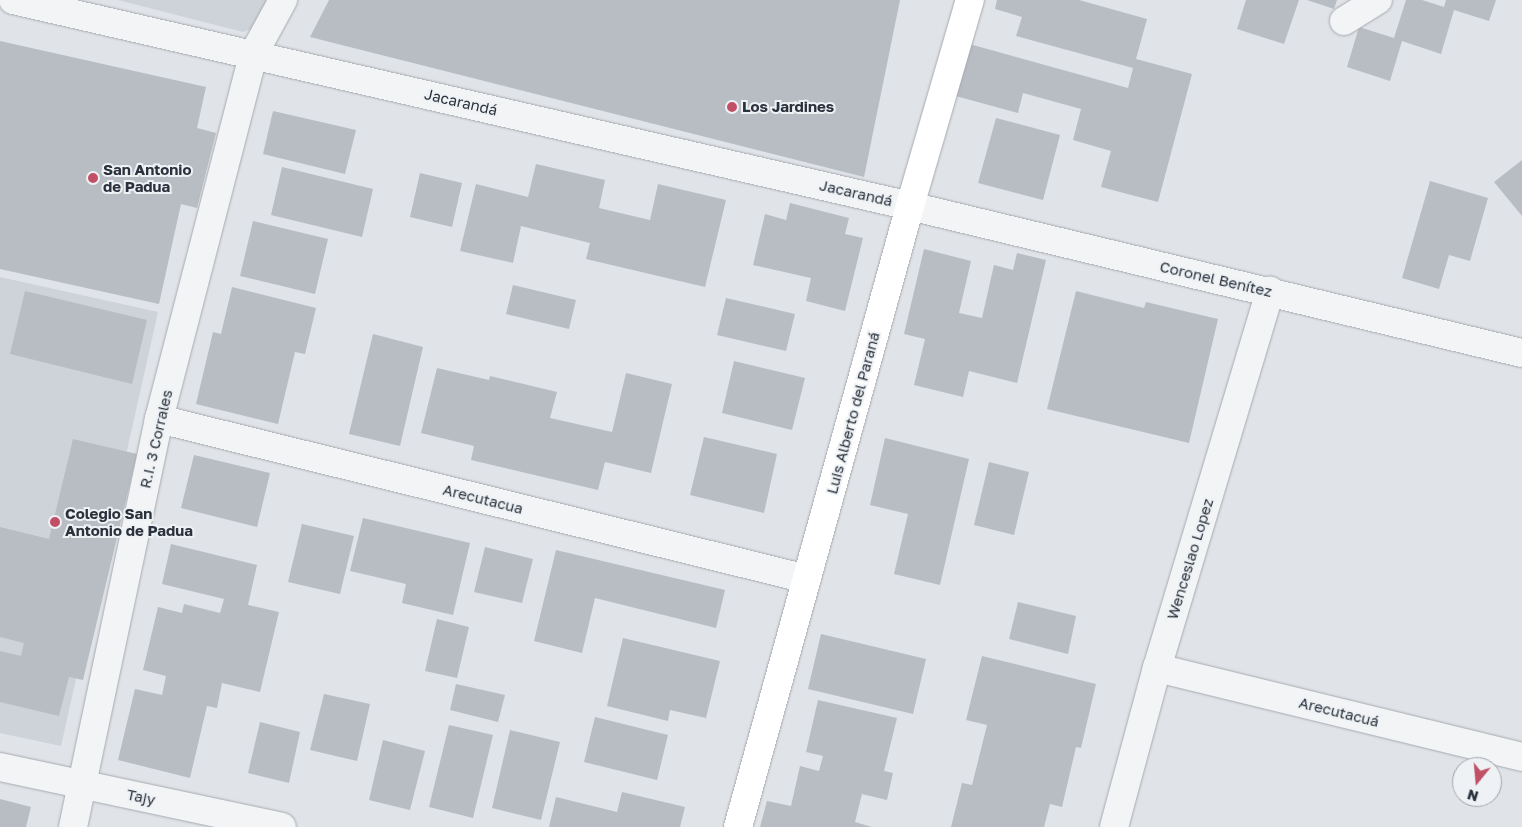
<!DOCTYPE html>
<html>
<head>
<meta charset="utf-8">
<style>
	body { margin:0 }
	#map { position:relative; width:1522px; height:827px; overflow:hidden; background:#e0e3e7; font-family:"Golos Text",sans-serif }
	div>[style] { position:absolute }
	.built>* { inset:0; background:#ced2d9 }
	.building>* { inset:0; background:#b8bdc4 }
	.roads { filter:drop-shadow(0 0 1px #a6aab1) drop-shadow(0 0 1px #a6aab1) }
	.minor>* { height:28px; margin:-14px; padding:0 14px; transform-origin:14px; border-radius:14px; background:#f2f4f6 }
	.major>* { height:28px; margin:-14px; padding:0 14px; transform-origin:14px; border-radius:14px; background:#fff }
	.dots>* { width:14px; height:14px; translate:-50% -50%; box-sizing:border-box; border:2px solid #eff2f5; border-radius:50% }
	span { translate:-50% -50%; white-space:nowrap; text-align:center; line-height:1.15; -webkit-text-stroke:4px #eff2f5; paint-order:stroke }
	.street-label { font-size:15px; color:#2a323d }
	.poi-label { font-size:15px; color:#2a323d; font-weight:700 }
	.left { translate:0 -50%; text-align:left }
	.north { position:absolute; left:1452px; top:757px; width:50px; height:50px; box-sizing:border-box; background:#eff2f5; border:1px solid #a0a5ab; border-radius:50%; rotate:197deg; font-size:14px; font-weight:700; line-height:20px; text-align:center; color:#2a323d }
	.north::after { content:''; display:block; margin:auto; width:18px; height:22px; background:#c15067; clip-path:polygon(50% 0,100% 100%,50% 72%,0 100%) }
</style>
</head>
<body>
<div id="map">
	<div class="built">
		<i style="clip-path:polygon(118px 0,273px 0,260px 25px,243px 32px)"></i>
		<i style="clip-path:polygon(0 277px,158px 312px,61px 746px,0 733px)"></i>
	</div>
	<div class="building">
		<i style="clip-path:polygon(329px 0,900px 0,864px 177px,310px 37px)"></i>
		<i style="clip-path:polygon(997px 0,1079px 0,1147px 19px,1136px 59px,1192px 74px,1158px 202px,1101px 187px,1111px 151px,1073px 140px,1081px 109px,1023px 93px,1018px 113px,941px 92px,955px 40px,1128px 88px,1133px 68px,1016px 36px,1022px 17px,995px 9px)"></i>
		<i style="clip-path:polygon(1246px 0,1299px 0,1284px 44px,1237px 29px)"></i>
		<i style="clip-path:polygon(1307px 0,1337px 0,1334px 9px)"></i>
		<i style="clip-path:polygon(1406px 0,1422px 0,1444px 7px,1446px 0,1496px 0,1489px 21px,1454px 10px,1441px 54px,1402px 41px,1390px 81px,1347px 67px,1359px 27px,1394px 38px)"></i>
		<i style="clip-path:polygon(0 41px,206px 87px,197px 128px,216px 133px,197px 208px,181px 204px,159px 304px,0 269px)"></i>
		<i style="clip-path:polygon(273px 111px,356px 130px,345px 174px,263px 154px)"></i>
		<i style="clip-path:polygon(996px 118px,1060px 135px,1043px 200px,978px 183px)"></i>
		<i style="clip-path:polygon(1522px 160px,1522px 216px,1494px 182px)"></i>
		<i style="clip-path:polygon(536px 164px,605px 180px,599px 208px,650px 220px,658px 184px,726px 200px,705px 287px,586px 259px,590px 243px,521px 226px,513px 263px,460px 251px,476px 184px,528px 197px)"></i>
		<i style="clip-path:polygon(282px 167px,373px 189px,362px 237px,271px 215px)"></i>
		<i style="clip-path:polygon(420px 173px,462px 183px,452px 227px,410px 217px)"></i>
		<i style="clip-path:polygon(1430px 181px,1488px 198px,1470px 261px,1449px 255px,1439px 289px,1402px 278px)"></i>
		<i style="clip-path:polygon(790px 203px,849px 218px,845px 234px,863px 238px,845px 311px,806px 301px,811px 278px,753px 265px,765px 214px,786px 220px)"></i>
		<i style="clip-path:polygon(253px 221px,328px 239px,315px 294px,240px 276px)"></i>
		<i style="clip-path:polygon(924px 249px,971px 261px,959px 313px,982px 318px,994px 265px,1013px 270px,1017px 253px,1046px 260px,1017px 383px,969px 371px,963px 397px,914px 385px,925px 339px,904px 334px)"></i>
		<i style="clip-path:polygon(513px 285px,576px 300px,569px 329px,506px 314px)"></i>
		<i style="clip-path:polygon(232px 287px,316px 308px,305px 354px,295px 352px,278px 424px,196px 404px,213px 332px,221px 334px)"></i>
		<i style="clip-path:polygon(25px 291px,147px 320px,132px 384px,10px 354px)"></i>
		<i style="clip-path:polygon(1076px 291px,1144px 308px,1146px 302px,1218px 319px,1189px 443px,1047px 409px)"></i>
		<i style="clip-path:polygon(726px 298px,795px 314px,786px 351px,717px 335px)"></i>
		<i style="clip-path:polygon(373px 334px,423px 347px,400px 446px,349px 434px)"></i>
		<i style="clip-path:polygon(734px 361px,805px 378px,792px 430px,722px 413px)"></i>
		<i style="clip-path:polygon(437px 368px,489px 380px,490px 376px,557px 392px,550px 418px,612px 432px,626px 373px,672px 384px,651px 473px,605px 462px,598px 490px,471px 460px,474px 446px,421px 433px)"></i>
		<i style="clip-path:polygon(704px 437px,777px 454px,764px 513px,690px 495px)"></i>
		<i style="clip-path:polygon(885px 438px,969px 459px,940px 585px,894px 574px,908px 514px,870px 505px)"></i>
		<i style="clip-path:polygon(73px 439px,137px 454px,83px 680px,69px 677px,59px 716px,0 702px,0 651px,21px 656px,24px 643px,0 637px,0 527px,49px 539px)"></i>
		<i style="clip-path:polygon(194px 455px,270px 473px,257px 527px,181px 508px)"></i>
		<i style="clip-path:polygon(989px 462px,1029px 472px,1014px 535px,974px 525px)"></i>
		<i style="clip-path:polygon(363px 518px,470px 543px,453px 615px,402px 603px,406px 584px,350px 571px)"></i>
		<i style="clip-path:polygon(302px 524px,354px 536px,340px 594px,288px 582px)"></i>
		<i style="clip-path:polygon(171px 544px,257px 565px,248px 605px,279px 612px,260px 692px,222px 683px,217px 708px,207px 706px,190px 778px,118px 760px,135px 689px,162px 695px,166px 676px,143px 670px,158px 607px,182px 613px,184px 604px,220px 613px,224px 599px,162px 584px)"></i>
		<i style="clip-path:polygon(485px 547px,533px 559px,522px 603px,474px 592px)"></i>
		<i style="clip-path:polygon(556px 550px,725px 590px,716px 628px,595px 598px,582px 653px,534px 641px)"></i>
		<i style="clip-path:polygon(1018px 602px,1076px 616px,1068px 654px,1009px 639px)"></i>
		<i style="clip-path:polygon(437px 619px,469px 627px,457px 678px,425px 671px)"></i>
		<i style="clip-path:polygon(821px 634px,926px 659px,913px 714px,808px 689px)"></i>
		<i style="clip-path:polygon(623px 638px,720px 661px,706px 718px,670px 710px,668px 721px,607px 706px)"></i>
		<i style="clip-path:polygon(982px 656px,1096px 684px,1081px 748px,1076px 747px,1062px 807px,1050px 804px,1044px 827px,951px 827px,962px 783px,972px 785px,987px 725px,966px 720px)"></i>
		<i style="clip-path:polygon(456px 684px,505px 695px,498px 722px,450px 710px)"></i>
		<i style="clip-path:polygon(324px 694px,370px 704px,357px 761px,310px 750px)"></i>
		<i style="clip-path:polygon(818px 700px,897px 718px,884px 771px,893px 773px,887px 800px,862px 794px,855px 822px,872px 827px,760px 827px,767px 801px,791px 806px,800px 766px,819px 771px,823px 756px,806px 752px)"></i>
		<i style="clip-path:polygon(595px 717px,668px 735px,657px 780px,584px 762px)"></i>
		<i style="clip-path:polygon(260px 722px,300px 732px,289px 783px,248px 773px)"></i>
		<i style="clip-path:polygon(449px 725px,493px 735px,473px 818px,429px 807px)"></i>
		<i style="clip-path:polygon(510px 730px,560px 742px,541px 820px,492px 808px)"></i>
		<i style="clip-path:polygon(383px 740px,425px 751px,410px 810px,369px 800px)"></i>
		<i style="clip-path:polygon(622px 792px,685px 807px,680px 827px,549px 827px,556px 797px,617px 812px)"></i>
		<i style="clip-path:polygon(0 799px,31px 807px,26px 827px,0 827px)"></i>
	</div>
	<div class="roads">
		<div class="minor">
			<i style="left:13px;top:0;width:920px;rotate:12.93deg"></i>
			<i style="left:910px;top:206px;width:629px;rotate:13.51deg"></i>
			<i style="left:1344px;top:21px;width:40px;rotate:-32deg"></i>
			<i style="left:159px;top:419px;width:667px;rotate:13.87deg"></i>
			<i style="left:1157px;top:668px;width:376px;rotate:13.7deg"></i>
			<i style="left:0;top:767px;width:288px;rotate:12deg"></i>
			<i style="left:73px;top:827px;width:417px;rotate:-78.1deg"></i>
			<i style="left:159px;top:419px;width:376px;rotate:-75.5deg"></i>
			<i style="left:253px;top:55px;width:63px;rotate:-61.4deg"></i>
			<i style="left:1114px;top:827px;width:165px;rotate:-74.9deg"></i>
			<i style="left:1157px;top:668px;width:394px;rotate:-73.3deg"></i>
		</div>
		<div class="major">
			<i style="left:738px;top:827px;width:644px;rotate:-74.52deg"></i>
			<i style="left:910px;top:206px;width:215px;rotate:-73.8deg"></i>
		</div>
	</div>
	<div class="dots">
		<i style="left:732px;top:107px;background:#c15067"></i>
		<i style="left:93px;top:178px;background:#c15067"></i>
		<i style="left:55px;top:522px;background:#c15067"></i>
	</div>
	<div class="street-label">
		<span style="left:461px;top:102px;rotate:13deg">Jacarandá</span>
		<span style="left:856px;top:193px;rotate:13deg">Jacarandá</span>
		<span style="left:1216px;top:279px;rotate:13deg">Coronel Benítez</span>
		<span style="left:853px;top:413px;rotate:-75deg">Luis Alberto del Paraná</span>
		<span style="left:156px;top:439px;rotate:-77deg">R.I. 3 Corrales</span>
		<span style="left:483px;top:499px;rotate:14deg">Arecutacua</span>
		<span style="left:1190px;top:559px;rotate:-73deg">Wenceslao Lopez</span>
		<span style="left:1339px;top:712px;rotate:14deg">Arecutacuá</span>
		<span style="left:141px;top:797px;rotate:12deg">Tajy</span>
	</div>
	<div class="poi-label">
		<span class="left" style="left:742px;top:107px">Los Jardines</span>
		<span class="left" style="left:103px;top:178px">San Antonio<br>de Padua</span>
		<span class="left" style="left:65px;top:522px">Colegio San<br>Antonio de Padua</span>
	</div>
	<div class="north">N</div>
</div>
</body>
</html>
